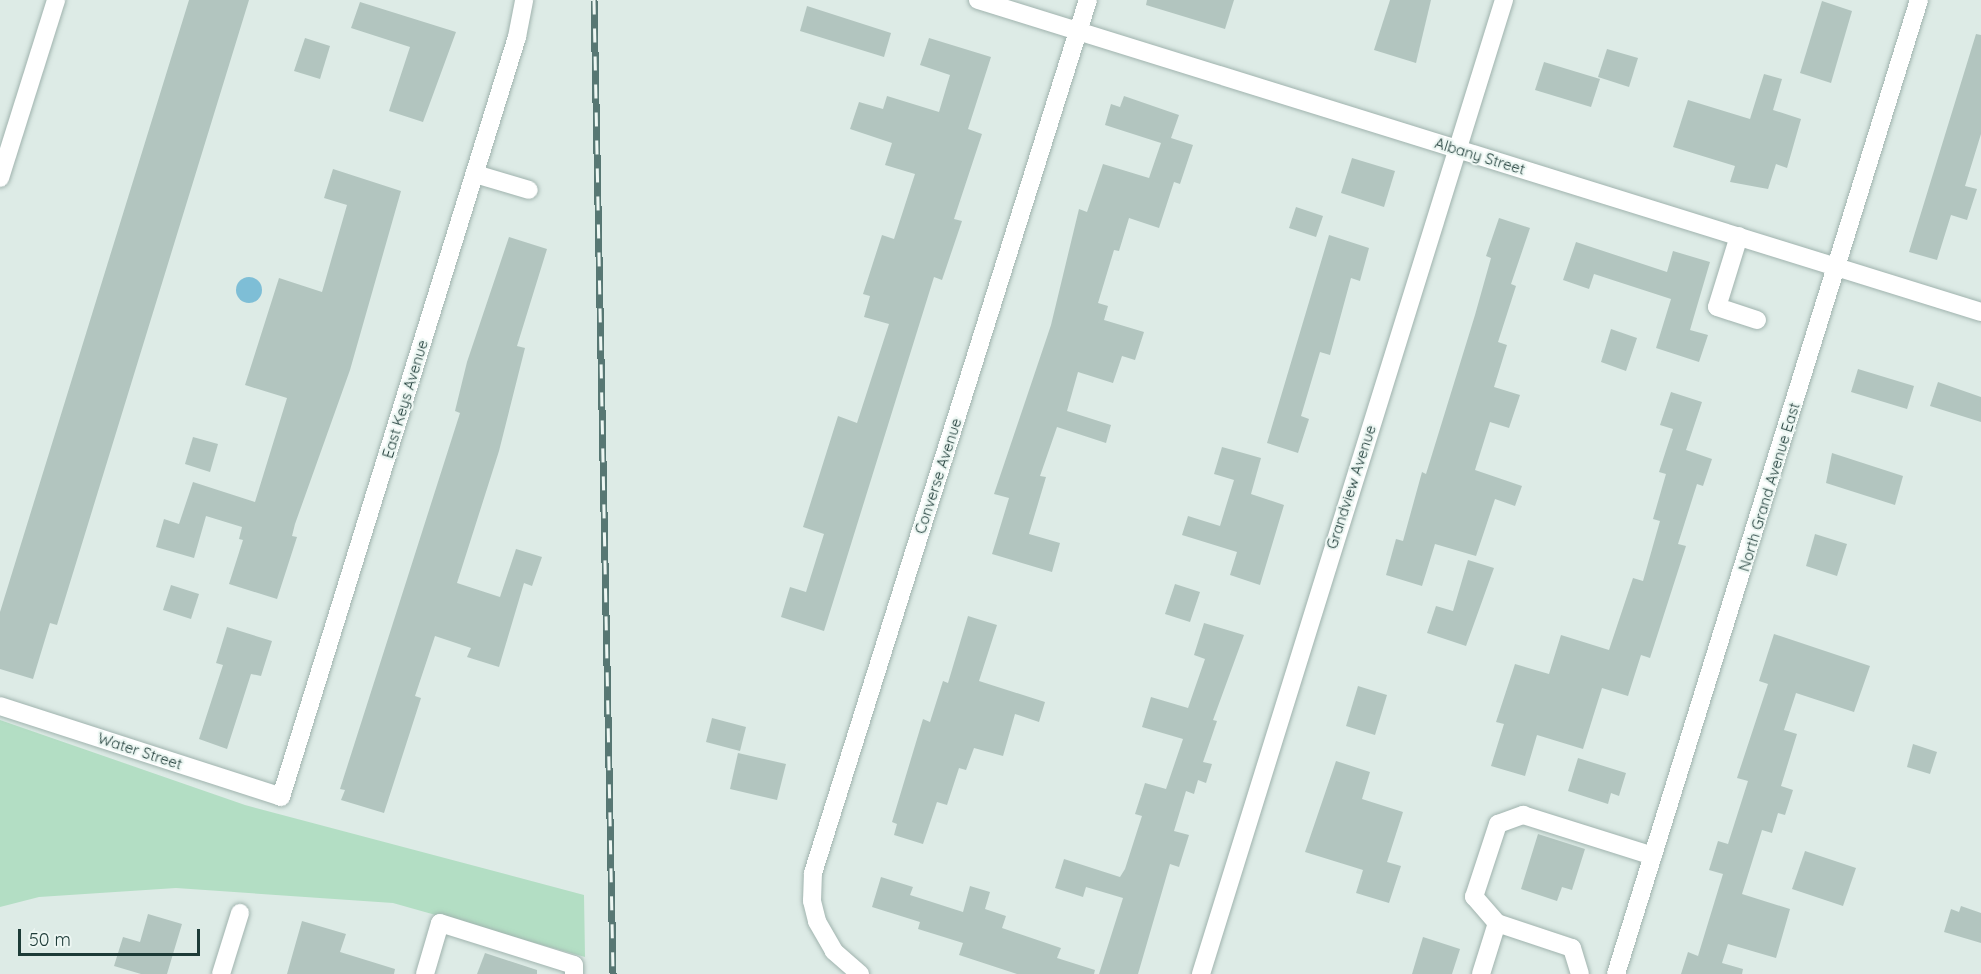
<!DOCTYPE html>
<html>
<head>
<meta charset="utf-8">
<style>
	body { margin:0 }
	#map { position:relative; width:1981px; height:974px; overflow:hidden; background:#ddebe6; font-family:Quicksand,sans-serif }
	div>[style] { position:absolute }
	.green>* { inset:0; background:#b3dec4 }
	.water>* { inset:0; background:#7ebed6 }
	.round { border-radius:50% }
	.building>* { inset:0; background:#b2c5bf }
	.roads { filter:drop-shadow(0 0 2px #a0b3ae) drop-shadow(0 0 2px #a0b3ae) }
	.minor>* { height:18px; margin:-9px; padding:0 9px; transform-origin:9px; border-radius:9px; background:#fff }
	.rail>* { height:7px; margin-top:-3.5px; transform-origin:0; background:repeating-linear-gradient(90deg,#edf7f3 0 14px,#577773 0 28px); box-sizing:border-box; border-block:2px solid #577773 }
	span { translate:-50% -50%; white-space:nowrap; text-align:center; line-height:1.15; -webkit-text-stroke:4.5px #edf7f3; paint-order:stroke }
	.street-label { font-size:15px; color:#1d3b37 }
	.scale { position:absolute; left:18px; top:929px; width:182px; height:27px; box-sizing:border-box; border:3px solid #1d3b37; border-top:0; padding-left:8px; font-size:18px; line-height:21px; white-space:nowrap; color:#1d3b37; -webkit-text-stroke:4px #edf7f3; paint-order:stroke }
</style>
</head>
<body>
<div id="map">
	<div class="green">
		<i style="clip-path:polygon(0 720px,245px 805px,584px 895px,585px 957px,393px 903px,176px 888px,39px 897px,0 907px)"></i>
	</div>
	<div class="water">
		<i class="round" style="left:236px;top:277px;width:26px;height:26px"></i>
	</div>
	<div class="building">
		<i style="clip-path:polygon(189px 0,249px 0,57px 625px,50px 623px,33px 679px,0 669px,0 612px)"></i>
		<i style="clip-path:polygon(1147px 0,1234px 0,1225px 29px,1146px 5px)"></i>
		<i style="clip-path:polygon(1390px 0,1431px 0,1416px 63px,1374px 50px)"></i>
		<i style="clip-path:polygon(1822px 1px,1852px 11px,1831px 83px,1800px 73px)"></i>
		<i style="clip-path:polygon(360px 2px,456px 32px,423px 122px,389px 111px,410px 47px,351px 28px)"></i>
		<i style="clip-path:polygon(807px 6px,891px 33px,884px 57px,800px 31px)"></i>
		<i style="clip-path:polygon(1976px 34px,1981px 35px,1981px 134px,1965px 186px,1977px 189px,1967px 220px,1951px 215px,1937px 260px,1909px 252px)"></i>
		<i style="clip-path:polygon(305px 38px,330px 46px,320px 79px,294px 71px)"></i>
		<i style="clip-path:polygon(929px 38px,991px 57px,968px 129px,982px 134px,954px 219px,962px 221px,942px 280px,934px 277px,824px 631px,781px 617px,790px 587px,806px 592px,824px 534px,803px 527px,838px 416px,857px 423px,889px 324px,864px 317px,870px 296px,863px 294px,882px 235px,894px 239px,915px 174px,885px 165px,892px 143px,850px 129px,859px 102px,883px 109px,887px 96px,939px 112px,950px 75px,920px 65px)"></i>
		<i style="clip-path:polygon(1607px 49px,1638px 58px,1629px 87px,1598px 77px)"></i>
		<i style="clip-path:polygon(1544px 62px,1600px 79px,1591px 107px,1535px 90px)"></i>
		<i style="clip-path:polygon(1764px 74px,1782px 79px,1773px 110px,1801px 119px,1787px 168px,1776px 164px,1768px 189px,1730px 182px,1735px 166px,1673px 147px,1688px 100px,1750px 119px)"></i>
		<i style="clip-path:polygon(1124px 96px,1179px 115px,1171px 138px,1193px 145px,1180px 184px,1174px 182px,1159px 228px,1129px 218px,1119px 251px,1114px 250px,1098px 303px,1108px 306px,1104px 320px,1144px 332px,1135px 360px,1122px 356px,1113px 383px,1078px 372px,1067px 411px,1111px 425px,1106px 443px,1057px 427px,1040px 476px,1046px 477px,1029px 534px,1060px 543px,1052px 572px,992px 554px,1009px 498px,994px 494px,1051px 325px,1079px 209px,1087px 212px,1103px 164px,1149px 178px,1161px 143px,1105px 125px,1111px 104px,1120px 107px)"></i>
		<i style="clip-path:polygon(1352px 158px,1395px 171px,1384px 207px,1341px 193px)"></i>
		<i style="clip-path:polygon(333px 169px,401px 191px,350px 370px,295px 524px,292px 536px,297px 537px,277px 599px,229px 584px,243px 540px,239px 539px,242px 527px,206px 516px,194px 558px,156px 547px,164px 519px,179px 524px,193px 482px,255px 502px,287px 398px,245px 385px,279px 278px,322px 292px,347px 205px,324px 198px)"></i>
		<i style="clip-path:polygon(1296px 207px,1323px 216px,1316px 237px,1289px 228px)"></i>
		<i style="clip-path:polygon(1499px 218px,1530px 228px,1511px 284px,1516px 286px,1498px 342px,1507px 345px,1494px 387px,1520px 395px,1509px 428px,1490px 422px,1475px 470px,1522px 486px,1515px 506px,1495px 499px,1476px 556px,1435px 544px,1422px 586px,1386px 575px,1396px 539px,1403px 541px,1422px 472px,1426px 474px,1475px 315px,1491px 258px,1486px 256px)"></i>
		<i style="clip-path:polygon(1329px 235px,1369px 248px,1360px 281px,1351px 278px,1330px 355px,1320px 352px,1301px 416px,1309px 419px,1298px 453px,1267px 443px)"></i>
		<i style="clip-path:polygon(509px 237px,547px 249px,517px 346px,525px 348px,499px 451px,457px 583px,500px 597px,516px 549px,542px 557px,532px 586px,524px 583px,499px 667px,467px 657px,471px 648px,435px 636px,415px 696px,421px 698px,384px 813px,341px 800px,345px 790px,340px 789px,460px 413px,455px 411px,467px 362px)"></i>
		<i style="clip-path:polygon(1576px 242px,1667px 272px,1673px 251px,1710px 262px,1690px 330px,1708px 335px,1699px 362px,1656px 348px,1671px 299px,1594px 274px,1589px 289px,1563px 280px)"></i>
		<i style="clip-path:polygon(1611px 329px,1637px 338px,1626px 371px,1601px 362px)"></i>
		<i style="clip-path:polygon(1858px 369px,1914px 386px,1907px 409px,1851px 392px)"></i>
		<i style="clip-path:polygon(1938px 382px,1981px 397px,1981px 422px,1930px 406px)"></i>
		<i style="clip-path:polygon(1671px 392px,1702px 402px,1686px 450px,1712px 459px,1703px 486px,1697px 484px,1678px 544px,1686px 546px,1650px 658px,1641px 655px,1628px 696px,1602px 688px,1583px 749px,1537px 735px,1525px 776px,1491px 766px,1504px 724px,1496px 722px,1515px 664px,1549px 674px,1561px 635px,1609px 650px,1633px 578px,1643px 581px,1660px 521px,1653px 519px,1666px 474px,1659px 472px,1673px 429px,1660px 425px)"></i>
		<i style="clip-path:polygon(193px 437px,218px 444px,210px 472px,185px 464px)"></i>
		<i style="clip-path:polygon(1222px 447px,1261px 458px,1251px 494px,1284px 505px,1260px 585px,1230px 575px,1237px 552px,1182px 535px,1188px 516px,1220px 526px,1234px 480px,1214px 474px)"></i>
		<i style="clip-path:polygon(1832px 453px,1903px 476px,1895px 505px,1826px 483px)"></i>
		<i style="clip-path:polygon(1815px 534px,1847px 544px,1837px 576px,1806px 566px)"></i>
		<i style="clip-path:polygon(1468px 560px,1494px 568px,1466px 646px,1427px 633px,1436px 606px,1453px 611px)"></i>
		<i style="clip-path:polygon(1175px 584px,1200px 592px,1190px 622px,1165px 614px)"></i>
		<i style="clip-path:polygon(171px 585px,199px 594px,191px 619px,163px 610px)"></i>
		<i style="clip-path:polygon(968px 616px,997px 625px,979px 681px,1045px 702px,1039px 722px,1015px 714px,1003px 756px,974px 748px,966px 770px,959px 768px,947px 805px,937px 802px,923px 844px,894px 835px,897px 824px,892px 822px,923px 719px,930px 722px,943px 681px,948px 683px)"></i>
		<i style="clip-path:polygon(1204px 623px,1244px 635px,1213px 720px,1217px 721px,1203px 762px,1212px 764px,1206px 783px,1198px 780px,1194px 794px,1186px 791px,1174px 831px,1189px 835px,1179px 867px,1170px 864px,1138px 974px,1099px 974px,1123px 898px,1086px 887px,1083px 897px,1055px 888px,1064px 859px,1120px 877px,1125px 869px,1142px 816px,1135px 814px,1145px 783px,1166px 789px,1183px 739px,1142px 727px,1151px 697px,1188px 708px,1205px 659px,1194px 655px)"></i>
		<i style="clip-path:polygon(227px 627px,272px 641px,261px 676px,251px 674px,227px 749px,199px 739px,223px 665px,216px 663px)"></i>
		<i style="clip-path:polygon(1774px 634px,1870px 666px,1854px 712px,1796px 693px,1784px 730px,1797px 734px,1781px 786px,1793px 790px,1785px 815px,1778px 813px,1772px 833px,1762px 830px,1742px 894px,1790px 909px,1776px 958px,1728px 944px,1722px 963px,1743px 969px,1742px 974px,1681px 974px,1688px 952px,1698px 956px,1723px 874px,1709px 870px,1718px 841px,1728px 844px,1748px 781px,1737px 778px,1768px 684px,1759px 681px)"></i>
		<i style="clip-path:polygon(1358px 686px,1387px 695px,1375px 735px,1346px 726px)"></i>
		<i style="clip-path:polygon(712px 718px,746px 727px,740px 751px,706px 742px)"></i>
		<i style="clip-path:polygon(1913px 744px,1937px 752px,1930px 774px,1907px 767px)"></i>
		<i style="clip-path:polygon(738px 753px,786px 764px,777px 800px,730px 789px)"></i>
		<i style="clip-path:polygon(1578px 758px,1626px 773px,1619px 796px,1611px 793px,1608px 804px,1568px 791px)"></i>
		<i style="clip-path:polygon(1336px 761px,1370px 772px,1362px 799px,1403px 812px,1387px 862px,1401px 866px,1389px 903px,1356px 893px,1363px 870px,1305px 852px)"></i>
		<i style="clip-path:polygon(1538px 834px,1585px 849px,1572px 890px,1562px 887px,1557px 901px,1521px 889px)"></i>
		<i style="clip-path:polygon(1805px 851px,1856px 868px,1843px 906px,1792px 889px)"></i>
		<i style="clip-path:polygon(881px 877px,913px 887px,910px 895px,963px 912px,970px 886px,990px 892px,985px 909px,1006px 916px,1002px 928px,1061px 948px,1057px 958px,1095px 970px,1094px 974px,1017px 974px,959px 955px,963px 943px,918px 929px,920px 922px,872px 907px)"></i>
		<i style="clip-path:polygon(1961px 906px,1981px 913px,1981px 943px,1944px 932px,1951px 909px,1959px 912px)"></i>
		<i style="clip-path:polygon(148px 914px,182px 924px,167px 974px,141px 974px,114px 966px,123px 937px,140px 942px)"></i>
		<i style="clip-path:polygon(302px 921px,346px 934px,340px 952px,395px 969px,394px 974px,287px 974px)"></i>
		<i style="clip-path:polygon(1423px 937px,1460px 949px,1452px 974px,1412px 974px)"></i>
		<i style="clip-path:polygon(485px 953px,537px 970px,537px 974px,477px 974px)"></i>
	</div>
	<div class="roads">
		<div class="minor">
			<i style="left:978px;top:0;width:1050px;rotate:17.28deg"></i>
			<i style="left:475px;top:174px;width:56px;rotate:16.5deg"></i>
			<i style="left:0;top:178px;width:187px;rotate:-72.5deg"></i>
			<i style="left:1739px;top:236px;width:74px;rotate:107.2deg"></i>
			<i style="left:1717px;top:307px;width:42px;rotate:18deg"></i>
			<i style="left:0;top:706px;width:295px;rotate:17.9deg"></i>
			<i style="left:281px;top:797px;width:796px;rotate:-72.75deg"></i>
			<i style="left:517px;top:37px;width:38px;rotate:-79deg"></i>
			<i style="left:1497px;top:923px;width:35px;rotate:-131deg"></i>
			<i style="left:1474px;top:897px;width:77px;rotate:-71.8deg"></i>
			<i style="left:1498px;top:824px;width:27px;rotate:-20deg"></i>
			<i style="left:1523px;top:815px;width:136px;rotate:17.5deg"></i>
			<i style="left:221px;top:974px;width:64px;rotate:-72.7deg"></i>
			<i style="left:425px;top:974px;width:53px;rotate:-73.6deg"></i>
			<i style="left:440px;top:923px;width:140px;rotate:17.4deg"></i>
			<i style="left:574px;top:965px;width:9px;rotate:90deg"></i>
			<i style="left:860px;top:974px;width:35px;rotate:-139deg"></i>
			<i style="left:834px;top:951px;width:34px;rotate:-120deg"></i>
			<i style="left:817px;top:921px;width:21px;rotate:-104deg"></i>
			<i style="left:812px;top:901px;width:28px;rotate:-88deg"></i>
			<i style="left:813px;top:873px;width:915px;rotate:-72.52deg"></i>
			<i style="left:1201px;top:974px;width:1020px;rotate:-72.72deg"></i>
			<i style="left:1481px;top:974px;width:53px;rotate:-72.6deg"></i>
			<i style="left:1497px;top:923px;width:79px;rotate:18.4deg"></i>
			<i style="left:1572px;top:948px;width:27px;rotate:73deg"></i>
			<i style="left:1616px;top:974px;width:1020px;rotate:-72.72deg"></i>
		</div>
	</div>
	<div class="rail">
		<i style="left:594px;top:0;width:974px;rotate:88.88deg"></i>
	</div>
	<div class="street-label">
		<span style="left:1480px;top:156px;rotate:17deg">Albany Street</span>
		<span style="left:405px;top:399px;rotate:-73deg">East Keys Avenue</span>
		<span style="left:938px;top:476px;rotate:-72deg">Converse Avenue</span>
		<span style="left:1351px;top:487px;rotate:-72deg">Grandview Avenue</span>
		<span style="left:1769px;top:487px;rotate:-73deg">North Grand Avenue East</span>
		<span style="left:140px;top:751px;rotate:18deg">Water Street</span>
	</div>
	<div class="scale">50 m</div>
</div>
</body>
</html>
